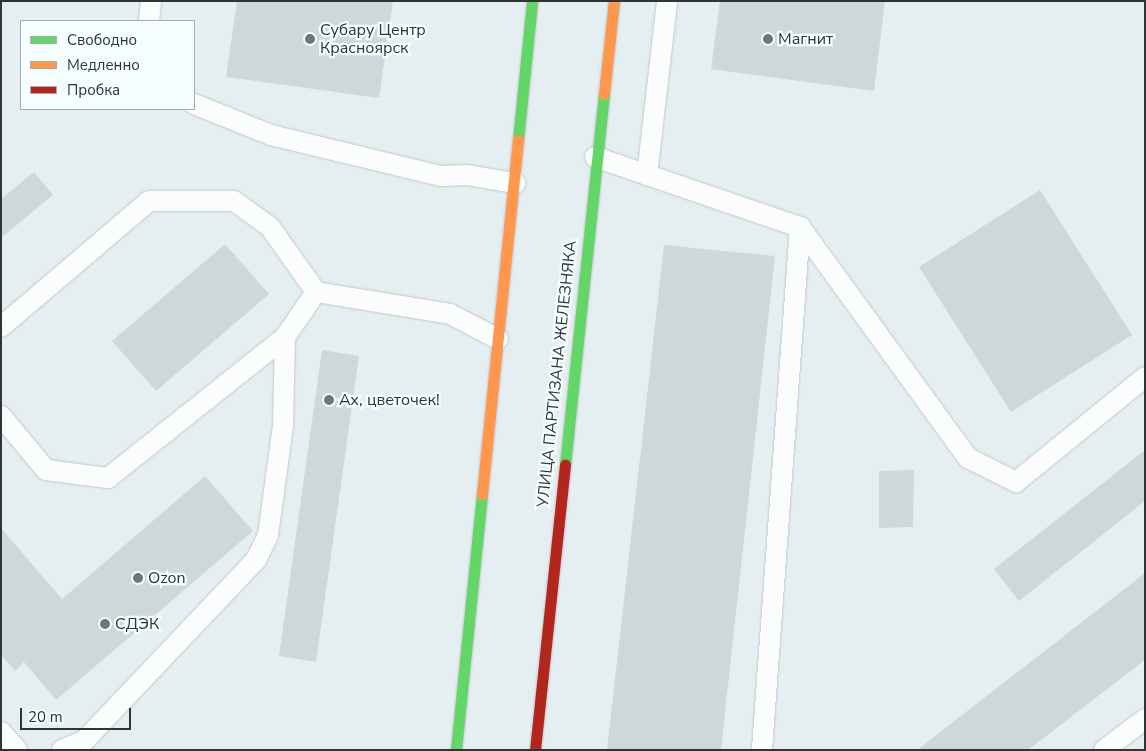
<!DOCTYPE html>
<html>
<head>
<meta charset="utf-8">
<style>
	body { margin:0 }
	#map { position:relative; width:1146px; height:751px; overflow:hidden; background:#e5eff2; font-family:"Nunito Sans",sans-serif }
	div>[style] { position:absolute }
	.building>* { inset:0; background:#d0d7da }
	.roads { filter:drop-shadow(0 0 1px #c1c8cc) drop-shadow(0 0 1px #c1c8cc) }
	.lane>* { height:20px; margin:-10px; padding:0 10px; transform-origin:10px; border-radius:10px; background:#fbfdfd }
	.fast>* { height:11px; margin:-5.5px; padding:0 5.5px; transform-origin:5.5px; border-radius:5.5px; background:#63d668 }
	.slow>* { height:11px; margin:-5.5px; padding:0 5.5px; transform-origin:5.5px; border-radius:5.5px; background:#ff974d }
	.jam>* { height:11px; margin:-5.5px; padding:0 5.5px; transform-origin:5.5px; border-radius:5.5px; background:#b3261e }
	.dots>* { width:14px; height:14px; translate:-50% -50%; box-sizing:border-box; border:2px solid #f6fdff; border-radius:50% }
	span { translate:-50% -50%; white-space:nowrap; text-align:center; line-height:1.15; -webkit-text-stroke:4.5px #f6fdff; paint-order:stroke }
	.poi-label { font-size:16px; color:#2e3537 }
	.left { translate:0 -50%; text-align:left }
	.street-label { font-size:16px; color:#2e3537 }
	.frame { position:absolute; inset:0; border:2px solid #2e3537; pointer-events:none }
	.legend { position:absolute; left:20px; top:20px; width:175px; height:90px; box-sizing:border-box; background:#f6fdff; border:1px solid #a6adaf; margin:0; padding:6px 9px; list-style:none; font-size:15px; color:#2e3537 }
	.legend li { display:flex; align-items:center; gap:10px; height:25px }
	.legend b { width:25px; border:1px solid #a6adaf }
	.scale { position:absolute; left:20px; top:708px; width:111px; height:22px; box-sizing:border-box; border:2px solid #2e3537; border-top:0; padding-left:6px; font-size:15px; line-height:18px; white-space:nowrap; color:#2e3537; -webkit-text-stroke:4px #f6fdff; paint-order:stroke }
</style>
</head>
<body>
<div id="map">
	<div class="building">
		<i style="clip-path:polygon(237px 1px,393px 1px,379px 98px,226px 77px)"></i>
		<i style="clip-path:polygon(720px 1px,885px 1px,874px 91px,711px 69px)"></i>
		<i style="clip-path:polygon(34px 172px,53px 195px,1px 238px,1px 199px)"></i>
		<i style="clip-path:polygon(1040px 190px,1132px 335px,1011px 412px,919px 267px)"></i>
		<i style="clip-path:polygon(225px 244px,269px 294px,156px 391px,112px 341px)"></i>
		<i style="clip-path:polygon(664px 245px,775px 256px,721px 750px,607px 750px)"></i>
		<i style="clip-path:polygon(322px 350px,359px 356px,316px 662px,279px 656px)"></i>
		<i style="clip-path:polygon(1145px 450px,1145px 501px,1019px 601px,994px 569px)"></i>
		<i style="clip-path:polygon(914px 470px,913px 527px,879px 528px,879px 471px)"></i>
		<i style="clip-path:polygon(205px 476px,253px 531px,56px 700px,24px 662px,15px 671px,1px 655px,1px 528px,62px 599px)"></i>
		<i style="clip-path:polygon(1145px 573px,1145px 660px,1028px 750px,917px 750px)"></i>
	</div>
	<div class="roads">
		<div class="lane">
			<i style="left:149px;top:21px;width:20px;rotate:-84deg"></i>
			<i style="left:194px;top:104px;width:83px;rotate:21.9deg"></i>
			<i style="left:271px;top:135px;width:175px;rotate:13.6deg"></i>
			<i style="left:441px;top:176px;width:26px;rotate:-2deg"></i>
			<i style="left:467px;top:175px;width:49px;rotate:9.5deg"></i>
			<i style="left:595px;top:157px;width:217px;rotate:18.9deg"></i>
			<i style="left:800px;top:227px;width:524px;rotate:94.16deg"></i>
			<i style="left:647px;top:175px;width:175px;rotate:-83.4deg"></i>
			<i style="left:800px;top:227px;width:286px;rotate:54deg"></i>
			<i style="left:968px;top:458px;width:54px;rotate:26.6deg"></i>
			<i style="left:1016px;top:482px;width:166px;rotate:-39.1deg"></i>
			<i style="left:1px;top:327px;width:194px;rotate:-40.4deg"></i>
			<i style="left:149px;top:201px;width:85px"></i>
			<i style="left:234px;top:201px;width:44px;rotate:35.8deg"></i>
			<i style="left:270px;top:227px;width:80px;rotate:54.7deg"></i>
			<i style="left:1px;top:416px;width:70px;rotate:50.2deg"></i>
			<i style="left:46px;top:470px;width:63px;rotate:7.4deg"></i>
			<i style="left:108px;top:478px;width:226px;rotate:-38.5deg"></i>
			<i style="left:1px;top:732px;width:24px;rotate:48deg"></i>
			<i style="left:62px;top:750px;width:25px;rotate:-23deg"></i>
			<i style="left:85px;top:740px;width:248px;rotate:-46.5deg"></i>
			<i style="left:256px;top:560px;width:28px;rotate:-64deg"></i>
			<i style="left:268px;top:535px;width:111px;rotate:-82.2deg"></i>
			<i style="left:283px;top:425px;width:88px;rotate:-88.7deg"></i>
			<i style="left:285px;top:337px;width:55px;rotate:-55.4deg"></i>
			<i style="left:316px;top:292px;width:136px;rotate:9.3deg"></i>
			<i style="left:450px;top:314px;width:54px;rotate:27.5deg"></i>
			<i style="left:1104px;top:750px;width:51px;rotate:-37.1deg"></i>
		</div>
		<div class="fast">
			<i style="left:518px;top:140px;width:140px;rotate:-84.2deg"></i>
			<i style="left:565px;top:465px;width:373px;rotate:-84deg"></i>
			<i style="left:456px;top:750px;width:257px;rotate:-84.2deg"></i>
		</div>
		<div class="slow">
			<i style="left:604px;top:94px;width:94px;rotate:-83.9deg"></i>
			<i style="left:482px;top:494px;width:356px;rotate:-84.2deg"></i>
		</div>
		<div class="jam">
			<i style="left:535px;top:750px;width:287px;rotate:-84deg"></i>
		</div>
	</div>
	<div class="dots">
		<i style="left:310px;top:39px;background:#6e7678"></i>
		<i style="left:768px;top:39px;background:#6e7678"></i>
		<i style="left:329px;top:400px;background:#6e7678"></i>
		<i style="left:138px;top:578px;background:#6e7678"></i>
		<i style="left:105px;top:624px;background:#6e7678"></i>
	</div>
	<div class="poi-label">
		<span class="left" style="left:320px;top:39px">Субару Центр<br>Красноярск</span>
		<span class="left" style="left:778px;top:39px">Магнит</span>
		<span class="left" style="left:339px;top:400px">Ах, цветочек!</span>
		<span class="left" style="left:148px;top:578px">Ozon</span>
		<span class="left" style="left:115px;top:624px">СДЭК</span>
	</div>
	<div class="street-label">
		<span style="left:557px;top:374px;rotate:-84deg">УЛИЦА ПАРТИЗАНА ЖЕЛЕЗНЯКА</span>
	</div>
	<div class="frame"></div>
	<ul class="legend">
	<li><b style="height:6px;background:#63d668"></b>Свободно</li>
	<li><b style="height:6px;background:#ff974d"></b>Медленно</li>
	<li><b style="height:6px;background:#b3261e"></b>Пробка</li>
	</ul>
	<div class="scale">20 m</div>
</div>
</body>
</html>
